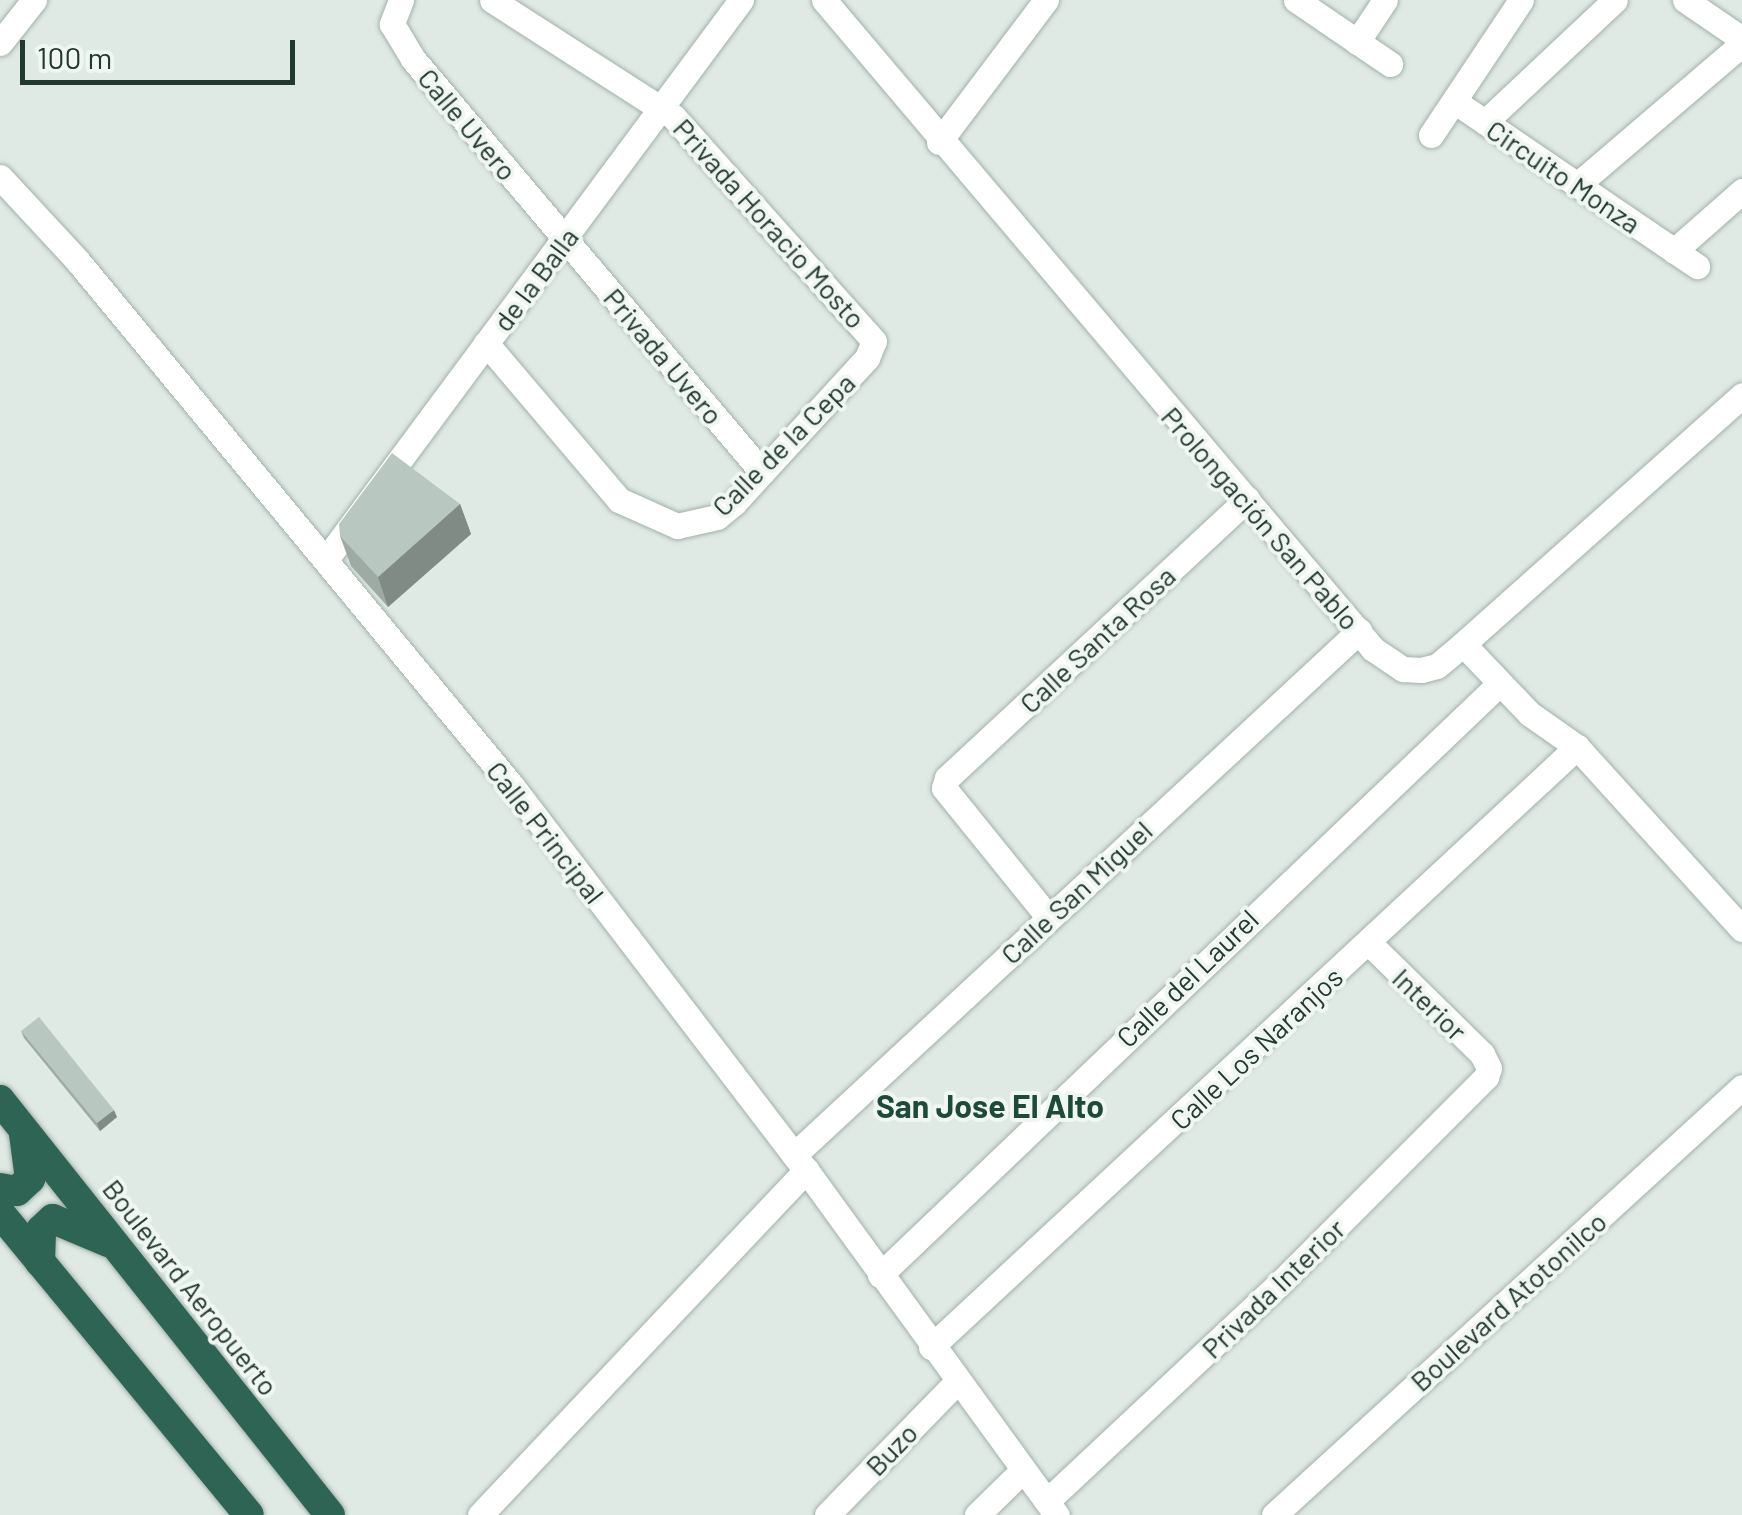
<!DOCTYPE html>
<html>
<head>
<meta charset="utf-8">
<style>
	body { margin:0 }
	#map { position:relative; width:1742px; height:1515px; overflow:hidden; background:#dfeae4; font-family:Barlow,sans-serif }
	div>[style] { position:absolute }
	.roads { filter:drop-shadow(0 0 2px #a2b1aa) drop-shadow(0 0 2px #a2b1aa) }
	.minor>* { height:25px; margin:-12.5px; padding:0 12.5px; transform-origin:12.5px; border-radius:12.5px; background:#fff }
	.highway>* { height:30px; margin:-15px; padding:0 15px; transform-origin:15px; border-radius:15px; background:#2e6454 }
	.wall>* { inset:0; background:#9eaba5 }
	.shaded-wall>* { inset:0; background:#818b86 }
	.building>* { inset:0; background:#b8c7c0 }
	span { translate:-50% -50%; white-space:nowrap; text-align:center; line-height:1.15; -webkit-text-stroke:8px #f0f7f2; paint-order:stroke }
	.street-label { font-size:28px; color:#213930 }
	.quarter-label { font-size:32px; color:#1e4a3b; font-weight:700 }
	.scale { position:absolute; left:20px; top:40px; width:275px; height:45px; box-sizing:border-box; border:5px solid #213930; border-top:0; padding-left:12px; font-size:30px; line-height:35px; white-space:nowrap; color:#213930; -webkit-text-stroke:8px #f0f7f2; paint-order:stroke }
</style>
</head>
<body>
<div id="map">
	<div class="roads">
		<div class="minor">
			<i style="left:401px;top:0;width:26px;rotate:111deg"></i>
			<i style="left:392px;top:24px;width:41px;rotate:59deg"></i>
			<i style="left:413px;top:59px;width:541px;rotate:49.8deg"></i>
			<i style="left:824px;top:0;width:850px;rotate:49.77deg"></i>
			<i style="left:1373px;top:649px;width:36px;rotate:34deg"></i>
			<i style="left:1403px;top:669px;width:18px;rotate:3deg"></i>
			<i style="left:1421px;top:670px;width:16px;rotate:-14deg"></i>
			<i style="left:1437px;top:666px;width:34px;rotate:-40deg"></i>
			<i style="left:1463px;top:644px;width:97px;rotate:46.3deg"></i>
			<i style="left:1530px;top:714px;width:57px;rotate:35.1deg"></i>
			<i style="left:1577px;top:747px;width:246px;rotate:47.8deg"></i>
			<i style="left:1296px;top:0;width:114px;rotate:34.2deg"></i>
			<i style="left:1685px;top:0;width:69px;rotate:34.4deg"></i>
			<i style="left:1357px;top:42px;width:50px;rotate:-56.3deg"></i>
			<i style="left:0;top:43px;width:55px;rotate:-51.7deg"></i>
			<i style="left:1454px;top:101px;width:294px;rotate:34.2deg"></i>
			<i style="left:1485px;top:122px;width:178px;rotate:-43.2deg"></i>
			<i style="left:1431px;top:135px;width:162px;rotate:-56.3deg"></i>
			<i style="left:939px;top:142px;width:178px;rotate:-53deg"></i>
			<i style="left:0;top:177px;width:112px;rotate:47.2deg"></i>
			<i style="left:76px;top:259px;width:684px;rotate:50.4deg"></i>
			<i style="left:512px;top:786px;width:484px;rotate:52.6deg"></i>
			<i style="left:806px;top:1170px;width:427px;rotate:54deg"></i>
			<i style="left:1577px;top:185px;width:217px;rotate:-40.5deg"></i>
			<i style="left:1674px;top:251px;width:91px;rotate:-41.4deg"></i>
			<i style="left:486px;top:343px;width:206px;rotate:49.7deg"></i>
			<i style="left:619px;top:500px;width:64px;rotate:24.1deg"></i>
			<i style="left:677px;top:526px;width:41px;rotate:-12.7deg"></i>
			<i style="left:717px;top:517px;width:22px;rotate:-39deg"></i>
			<i style="left:734px;top:503px;width:197px;rotate:-47.5deg"></i>
			<i style="left:867px;top:358px;width:18px;rotate:-68deg"></i>
			<i style="left:874px;top:341px;width:300px;rotate:-131.8deg"></i>
			<i style="left:674px;top:117px;width:216px;rotate:-147.3deg"></i>
			<i style="left:327px;top:558px;width:695px;rotate:-53.43deg"></i>
			<i style="left:1463px;top:644px;width:374px;rotate:-41.7deg"></i>
			<i style="left:1049px;top:918px;width:167px;rotate:-128.9deg"></i>
			<i style="left:944px;top:788px;width:10px;rotate:-73deg"></i>
			<i style="left:947px;top:778px;width:410px;rotate:-42.9deg"></i>
			<i style="left:794px;top:1155px;width:771px;rotate:-42.84deg"></i>
			<i style="left:880px;top:1275px;width:854px;rotate:-43.67deg"></i>
			<i style="left:931px;top:1347px;width:882px;rotate:-42.89deg"></i>
			<i style="left:1047px;top:1501px;width:315px;rotate:-43.1deg"></i>
			<i style="left:1277px;top:1286px;width:296px;rotate:-45deg"></i>
			<i style="left:1486px;top:1077px;width:9px;rotate:-72deg"></i>
			<i style="left:1489px;top:1068px;width:16px;rotate:-117deg"></i>
			<i style="left:1482px;top:1054px;width:160px;rotate:-135.5deg"></i>
			<i style="left:480px;top:1515px;width:475px;rotate:-46.6deg"></i>
			<i style="left:827px;top:1515px;width:185px;rotate:-45.7deg"></i>
			<i style="left:977px;top:1515px;width:64px;rotate:-44.4deg"></i>
			<i style="left:1274px;top:1515px;width:634px;rotate:-42.44deg"></i>
		</div>
		<div class="highway">
			<i style="left:0;top:1100px;width:530px;rotate:51.51deg"></i>
			<i style="left:0;top:1188px;width:17px;rotate:10deg"></i>
			<i style="left:17px;top:1191px;width:18px;rotate:-43deg"></i>
			<i style="left:30px;top:1179px;width:45px;rotate:-97.6deg"></i>
			<i style="left:0;top:1213px;width:391px;rotate:50.5deg"></i>
			<i style="left:40px;top:1262px;width:32px;rotate:-88deg"></i>
			<i style="left:41px;top:1230px;width:16px;rotate:-43deg"></i>
			<i style="left:53px;top:1219px;width:60px;rotate:22.7deg"></i>
		</div>
	</div>
	<div class="wall">
		<i style="clip-path:polygon(460px 504px,471px 534px,388px 607px,351px 566px,340px 536px)"></i>
		<i style="clip-path:polygon(21px 1031px,117px 1117px,100px 1131px,24px 1038px)"></i>
	</div>
	<div class="shaded-wall">
		<i style="clip-path:polygon(460px 504px,471px 534px,388px 607px,378px 577px)"></i>
		<i style="clip-path:polygon(114px 1110px,117px 1117px,100px 1131px,97px 1123px)"></i>
	</div>
	<div class="building">
		<i style="clip-path:polygon(392px 453px,460px 504px,378px 577px,340px 536px,339px 524px)"></i>
		<i style="clip-path:polygon(39px 1017px,114px 1110px,97px 1123px,21px 1031px)"></i>
	</div>
	<div class="street-label">
		<span style="left:468px;top:124px;rotate:50deg">Calle Uvero</span>
		<span style="left:1564px;top:176px;rotate:34deg">Circuito Monza</span>
		<span style="left:770px;top:223px;rotate:48deg">Privada Horacio Mosto</span>
		<span style="left:535px;top:279px;rotate:-53deg">de la Balla</span>
		<span style="left:664px;top:356px;rotate:50deg">Privada Uvero</span>
		<span style="left:783px;top:444px;rotate:-45deg">Calle de la Cepa</span>
		<span style="left:1261px;top:518px;rotate:49deg">Prolongación San Pablo</span>
		<span style="left:1097px;top:639px;rotate:-43deg">Calle Santa Rosa</span>
		<span style="left:546px;top:832px;rotate:52deg">Calle Principal</span>
		<span style="left:1076px;top:892px;rotate:-43deg">Calle San Miguel</span>
		<span style="left:1187px;top:978px;rotate:-44deg">Calle del Laurel</span>
		<span style="left:1430px;top:1004px;rotate:44deg">Interior</span>
		<span style="left:1256px;top:1048px;rotate:-43deg">Calle Los Naranjos</span>
		<span style="left:191px;top:1287px;rotate:52deg">Boulevard Aeropuerto</span>
		<span style="left:1273px;top:1288px;rotate:-44deg">Privada Interior</span>
		<span style="left:1508px;top:1301px;rotate:-42deg">Boulevard Atotonilco</span>
		<span style="left:891px;top:1449px;rotate:-46deg">Buzo</span>
	</div>
	<div class="quarter-label">
		<span style="left:990px;top:1105px">San Jose El Alto</span>
	</div>
	<div class="scale">100 m</div>
</div>
</body>
</html>
